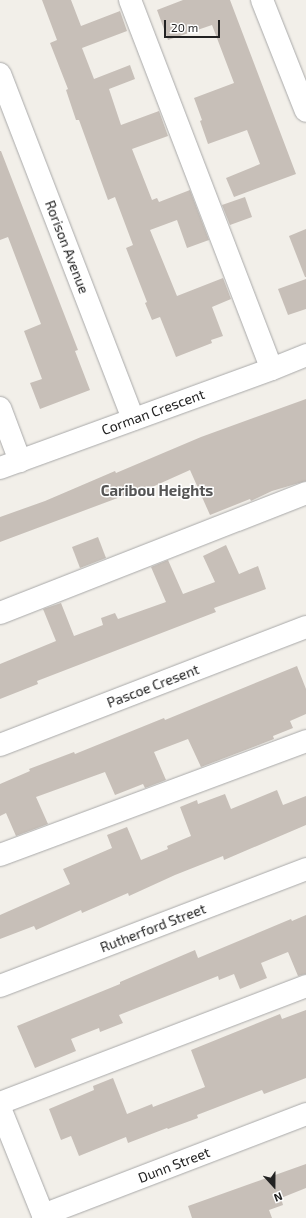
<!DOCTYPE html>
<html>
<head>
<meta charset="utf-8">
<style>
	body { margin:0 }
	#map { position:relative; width:306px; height:1218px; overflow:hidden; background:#f2efe9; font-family:"Exo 2",sans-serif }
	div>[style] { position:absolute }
	.building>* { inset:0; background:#c7bfb8 }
	.roads { filter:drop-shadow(0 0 1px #a9a9a9) drop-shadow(0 0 1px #a9a9a9) }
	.minor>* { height:22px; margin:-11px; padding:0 11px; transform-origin:11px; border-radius:11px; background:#fff }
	span { translate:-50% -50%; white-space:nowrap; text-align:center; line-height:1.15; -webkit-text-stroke:3px #fff; paint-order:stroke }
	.street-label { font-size:14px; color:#222 }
	.neighbourhood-label { font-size:15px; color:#555; font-weight:700 }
	.north { position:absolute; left:254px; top:1166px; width:40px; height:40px; -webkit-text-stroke:3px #fff; paint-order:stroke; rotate:159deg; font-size:11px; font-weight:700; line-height:16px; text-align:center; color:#222 }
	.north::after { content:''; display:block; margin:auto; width:14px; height:18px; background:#222; clip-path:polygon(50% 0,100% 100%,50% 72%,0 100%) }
	.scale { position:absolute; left:164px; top:20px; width:56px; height:18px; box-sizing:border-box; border:2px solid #222; border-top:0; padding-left:5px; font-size:12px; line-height:14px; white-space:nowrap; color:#222; -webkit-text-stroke:3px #fff; paint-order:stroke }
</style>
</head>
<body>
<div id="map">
	<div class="building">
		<i style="clip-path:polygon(42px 0,71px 0,81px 26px,120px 11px,127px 31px,82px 48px,94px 79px,130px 65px,135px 79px,109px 89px,121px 125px,159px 111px,168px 136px,132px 149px,152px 200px,157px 198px,159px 202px,190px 190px,209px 240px,187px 248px,177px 220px,150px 230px,177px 296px,223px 278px,231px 299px,212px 307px,223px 336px,211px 340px,212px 343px,176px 357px,160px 317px,152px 320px,145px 303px,147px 302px,126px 248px,133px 245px,115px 197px,108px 200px,79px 120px,76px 120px,66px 90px,68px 89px,50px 43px,57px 40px)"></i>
		<i style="clip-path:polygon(183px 0,230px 0,296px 174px,234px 197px,226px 178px,260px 164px,247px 130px,208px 144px,200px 121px,202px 120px,194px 98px,234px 83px,212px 25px,168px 40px,157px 10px)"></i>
		<i style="clip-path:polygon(0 151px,1px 151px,78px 350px,75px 351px,90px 390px,40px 409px,30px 383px,42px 379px,24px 331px,41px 324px,8px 237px,0 240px)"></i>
		<i style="clip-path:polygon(245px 197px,252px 217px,230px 225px,222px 205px)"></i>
		<i style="clip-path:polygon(306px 229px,306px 277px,305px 277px,289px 236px)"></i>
		<i style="clip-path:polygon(306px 279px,306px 309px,288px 315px,278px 289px)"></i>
		<i style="clip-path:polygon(306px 399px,306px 481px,272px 491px,251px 501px,250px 499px,210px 515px,190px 470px,132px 496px,131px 493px,0 542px,0 517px,45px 501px,115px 471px,116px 473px,201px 437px)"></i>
		<i style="clip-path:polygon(98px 537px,106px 558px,80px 568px,72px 547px)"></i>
		<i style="clip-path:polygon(226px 545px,239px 574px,258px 566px,266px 589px,214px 608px,216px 612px,37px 681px,38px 684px,0 699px,0 664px,56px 641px,43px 609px,61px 603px,74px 636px,103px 625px,101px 618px,115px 613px,118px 619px,166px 602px,151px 567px,168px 560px,183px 594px,215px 582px,203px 556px)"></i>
		<i style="clip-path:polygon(297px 666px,306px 689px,306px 714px,290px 721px,293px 728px,273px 736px,274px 739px,201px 767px,188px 739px,154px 752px,166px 780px,145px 788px,143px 784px,115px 795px,105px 772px,36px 797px,48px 824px,16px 836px,6px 813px,0 816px,0 784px,30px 771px,29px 769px,74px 752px,75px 754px,164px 718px,165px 720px)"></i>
		<i style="clip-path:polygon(277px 790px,283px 805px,306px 796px,306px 825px,224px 860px,223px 856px,175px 875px,129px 896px,128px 893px,82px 913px,81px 910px,36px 930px,34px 926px,0 939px,0 915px,70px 884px,63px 869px,112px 848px,107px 835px,127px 827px,141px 860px,168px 849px,167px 846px,191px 836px,180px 807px,197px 800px,198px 804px,225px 794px,231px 809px)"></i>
		<i style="clip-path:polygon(306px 915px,306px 974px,298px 976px,288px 952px,261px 963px,267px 978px,240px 989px,234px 974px,219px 980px,218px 976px,119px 1015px,123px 1023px,100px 1032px,99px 1028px,71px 1039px,76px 1051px,35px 1068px,17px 1026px,120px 984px,120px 982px,195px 950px,198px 958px,291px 919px,292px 921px)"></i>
		<i style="clip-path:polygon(306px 1010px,306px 1078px,264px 1094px,262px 1090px,197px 1115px,198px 1118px,168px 1129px,167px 1128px,128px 1143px,126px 1137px,79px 1156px,71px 1136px,61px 1140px,49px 1109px,94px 1090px,93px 1086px,113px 1078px,127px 1114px,152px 1104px,153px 1107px,205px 1087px,191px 1050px,280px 1014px,282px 1019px)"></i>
		<i style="clip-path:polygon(306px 1164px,306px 1188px,281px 1198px,283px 1205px,269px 1210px,272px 1218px,192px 1218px,188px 1206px)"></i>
	</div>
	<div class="roads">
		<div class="minor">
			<i style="left:130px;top:0;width:395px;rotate:69deg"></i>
			<i style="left:262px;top:0;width:119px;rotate:68.4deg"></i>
			<i style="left:0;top:74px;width:370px;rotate:68.9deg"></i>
			<i style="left:0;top:408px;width:57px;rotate:69.3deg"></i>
			<i style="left:0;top:468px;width:289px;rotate:-20deg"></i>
			<i style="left:272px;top:369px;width:37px;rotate:-22deg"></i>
			<i style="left:0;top:613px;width:329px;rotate:-21.4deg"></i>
			<i style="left:0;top:745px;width:328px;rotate:-21.1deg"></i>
			<i style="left:0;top:855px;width:327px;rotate:-20.4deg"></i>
			<i style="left:0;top:986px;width:328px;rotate:-20.9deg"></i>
			<i style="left:0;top:1103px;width:328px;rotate:-20.9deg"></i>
			<i style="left:0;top:1108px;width:115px;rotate:68.1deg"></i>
			<i style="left:43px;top:1215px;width:4px;rotate:45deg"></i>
			<i style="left:43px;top:1215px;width:282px;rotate:-21deg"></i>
		</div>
	</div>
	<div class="street-label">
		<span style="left:67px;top:247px;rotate:69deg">Rorison Avenue</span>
		<span style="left:153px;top:412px;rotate:-20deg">Corman Crescent</span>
		<span style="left:153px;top:686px;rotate:-21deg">Pascoe Cresent</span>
		<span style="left:153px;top:928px;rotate:-21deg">Rutherford Street</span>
		<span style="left:174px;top:1165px;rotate:-21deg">Dunn Street</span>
	</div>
	<div class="neighbourhood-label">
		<span style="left:157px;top:491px">Caribou Heights</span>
	</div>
	<div class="north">N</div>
	<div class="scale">20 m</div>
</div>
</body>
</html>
